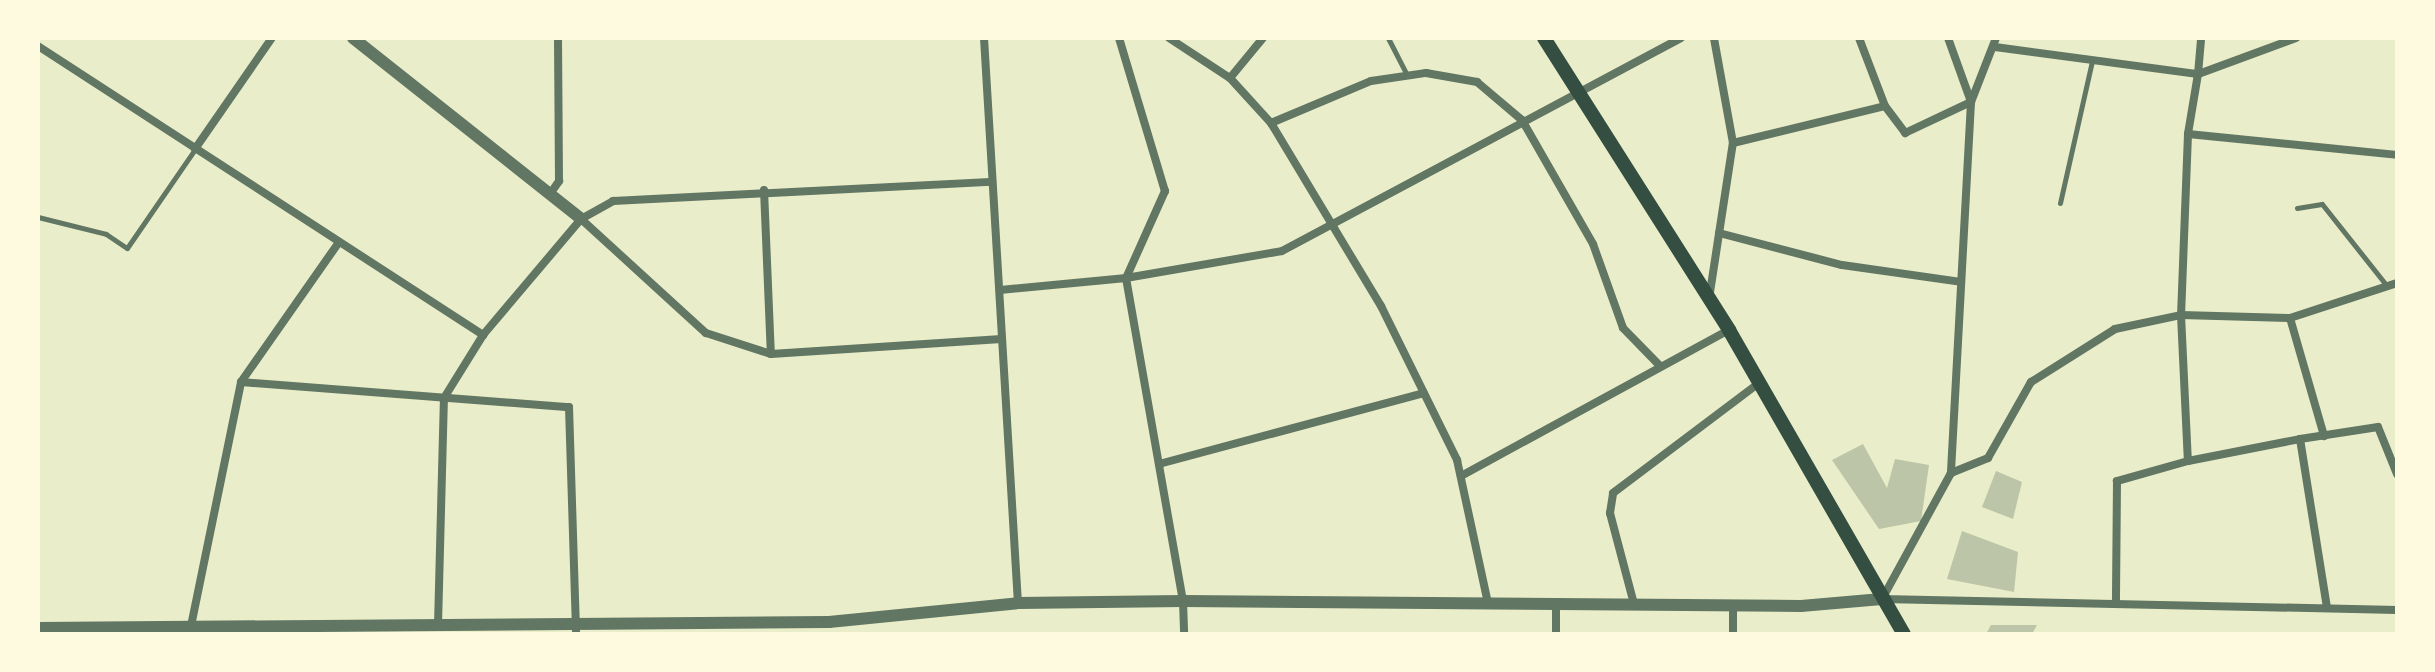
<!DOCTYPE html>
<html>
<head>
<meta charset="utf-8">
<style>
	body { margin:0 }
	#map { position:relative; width:2435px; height:672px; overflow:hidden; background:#e9edc9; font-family:"Golos Text",sans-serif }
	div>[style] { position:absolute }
	.building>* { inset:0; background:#bcc5a7 }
	.service>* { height:5px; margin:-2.5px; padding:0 2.5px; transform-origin:2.5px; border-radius:2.5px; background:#617663 }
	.minor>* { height:8px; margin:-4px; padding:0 4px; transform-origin:4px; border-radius:4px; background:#617663 }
	.tertiary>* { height:12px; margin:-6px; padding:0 6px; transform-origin:6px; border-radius:6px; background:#617663 }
	.secondary>* { height:14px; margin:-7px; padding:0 7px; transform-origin:7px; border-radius:7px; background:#344e41 }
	span { translate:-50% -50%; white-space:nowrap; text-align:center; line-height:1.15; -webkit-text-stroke:6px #fefae0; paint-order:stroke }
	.frame { position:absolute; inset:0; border:40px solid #fefae0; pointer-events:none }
</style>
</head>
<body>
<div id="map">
	<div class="building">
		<i style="clip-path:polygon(1863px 444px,1887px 488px,1895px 459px,1929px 465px,1921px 521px,1879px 529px,1832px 460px)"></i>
		<i style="clip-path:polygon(1996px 471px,2022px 482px,2013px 519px,1982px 507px)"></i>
		<i style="clip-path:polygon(1962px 531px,2018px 552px,2014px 592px,1947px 579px)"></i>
		<i style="clip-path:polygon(1991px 625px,2037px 625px,2032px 634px,1986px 634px)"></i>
	</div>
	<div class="service">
		<i style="left:1388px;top:38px;width:42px;rotate:62.8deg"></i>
		<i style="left:2060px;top:203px;width:146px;rotate:-77.3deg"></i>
		<i style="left:2297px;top:208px;width:25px;rotate:-9deg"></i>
		<i style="left:2322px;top:204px;width:105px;rotate:51.6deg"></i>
		<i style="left:38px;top:217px;width:70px;rotate:14deg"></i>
		<i style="left:106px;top:234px;width:25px;rotate:34deg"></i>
		<i style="left:127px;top:248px;width:120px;rotate:-55.5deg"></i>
	</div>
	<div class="minor">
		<i style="left:984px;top:38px;width:566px;rotate:86.56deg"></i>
		<i style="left:1119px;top:38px;width:160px;rotate:73.3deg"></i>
		<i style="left:1165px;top:191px;width:95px;rotate:114.1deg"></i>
		<i style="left:1126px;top:278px;width:328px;rotate:80deg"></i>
		<i style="left:1183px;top:601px;width:33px;rotate:88deg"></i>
		<i style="left:1169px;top:38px;width:73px;rotate:33.3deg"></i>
		<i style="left:1230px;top:78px;width:61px;rotate:47.7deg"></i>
		<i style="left:1271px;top:123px;width:214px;rotate:59deg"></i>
		<i style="left:1381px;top:306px;width:172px;rotate:63.7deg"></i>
		<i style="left:1457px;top:460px;width:146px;rotate:77.8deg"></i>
		<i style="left:1859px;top:38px;width:73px;rotate:69.1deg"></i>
		<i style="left:1948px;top:38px;width:68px;rotate:70.2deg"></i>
		<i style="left:1971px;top:102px;width:372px;rotate:93.1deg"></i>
		<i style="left:1951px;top:473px;width:144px;rotate:118.7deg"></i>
		<i style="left:1882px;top:599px;width:515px;rotate:1.22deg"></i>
		<i style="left:2296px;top:38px;width:104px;rotate:159.8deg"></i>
		<i style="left:2198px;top:74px;width:61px;rotate:99.5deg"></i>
		<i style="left:2188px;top:134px;width:181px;rotate:92.2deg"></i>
		<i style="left:2181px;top:315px;width:109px;rotate:1.6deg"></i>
		<i style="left:2290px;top:318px;width:123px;rotate:73.9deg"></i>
		<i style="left:38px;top:46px;width:531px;rotate:33deg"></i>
		<i style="left:1995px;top:47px;width:205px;rotate:7.6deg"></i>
		<i style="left:2198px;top:74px;width:36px;rotate:-85deg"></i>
		<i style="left:1230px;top:78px;width:52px;rotate:-50.5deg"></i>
		<i style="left:1271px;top:123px;width:108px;rotate:-22.8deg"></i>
		<i style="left:1371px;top:81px;width:56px;rotate:-8.3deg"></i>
		<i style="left:1426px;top:73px;width:52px;rotate:10deg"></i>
		<i style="left:1477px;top:82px;width:59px;rotate:40.2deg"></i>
		<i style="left:1522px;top:120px;width:143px;rotate:60.2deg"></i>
		<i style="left:1593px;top:244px;width:89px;rotate:70.3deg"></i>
		<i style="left:1623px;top:328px;width:54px;rotate:45.7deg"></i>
		<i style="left:2188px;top:134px;width:210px;rotate:5.7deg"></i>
		<i style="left:1733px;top:143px;width:156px;rotate:-13.7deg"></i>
		<i style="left:1885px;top:106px;width:34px;rotate:53deg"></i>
		<i style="left:1905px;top:133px;width:73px;rotate:-25.2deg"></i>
		<i style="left:1971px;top:102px;width:69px;rotate:-68.7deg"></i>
		<i style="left:195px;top:149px;width:135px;rotate:-55.3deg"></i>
		<i style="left:764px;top:190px;width:164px;rotate:87.6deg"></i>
		<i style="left:550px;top:194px;width:16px;rotate:-55deg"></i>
		<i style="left:559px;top:181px;width:143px;rotate:-90.4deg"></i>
		<i style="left:581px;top:219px;width:169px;rotate:42.4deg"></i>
		<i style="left:706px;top:333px;width:68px;rotate:17.9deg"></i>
		<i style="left:771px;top:354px;width:231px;rotate:-3.7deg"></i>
		<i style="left:1719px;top:233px;width:127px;rotate:14.6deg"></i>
		<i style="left:1842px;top:265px;width:120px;rotate:8.1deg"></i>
		<i style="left:1000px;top:290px;width:127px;rotate:-5.4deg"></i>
		<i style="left:1126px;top:278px;width:158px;rotate:-9.8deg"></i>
		<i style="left:1282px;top:251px;width:452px;rotate:-28.1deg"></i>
		<i style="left:1709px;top:299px;width:158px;rotate:-81.3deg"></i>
		<i style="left:1733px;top:143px;width:107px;rotate:-100.3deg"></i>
		<i style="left:2290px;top:318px;width:113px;rotate:-18.1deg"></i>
		<i style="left:241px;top:382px;width:171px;rotate:-55deg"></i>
		<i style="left:2300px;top:439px;width:79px;rotate:-8.7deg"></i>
		<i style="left:2378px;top:427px;width:51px;rotate:68deg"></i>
		<i style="left:2188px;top:461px;width:114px;rotate:-11.1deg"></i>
		<i style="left:2300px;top:439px;width:171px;rotate:80.9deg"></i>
		<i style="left:1159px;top:464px;width:274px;rotate:-15deg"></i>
		<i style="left:1951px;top:473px;width:40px;rotate:-22deg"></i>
		<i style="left:1988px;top:458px;width:87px;rotate:-60.5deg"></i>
		<i style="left:2031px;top:382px;width:99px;rotate:-32.2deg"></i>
		<i style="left:2115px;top:329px;width:67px;rotate:-12deg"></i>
		<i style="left:2181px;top:315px;width:146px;rotate:87.3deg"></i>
		<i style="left:2188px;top:461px;width:74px;rotate:164.3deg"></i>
		<i style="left:2117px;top:481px;width:121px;rotate:90.5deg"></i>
		<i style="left:1461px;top:476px;width:305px;rotate:-28.6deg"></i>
		<i style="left:1634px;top:604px;width:94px;rotate:-104.8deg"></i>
		<i style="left:1610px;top:513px;width:20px;rotate:-81deg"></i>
		<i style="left:1613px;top:493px;width:183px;rotate:-37deg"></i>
		<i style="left:438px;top:625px;width:227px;rotate:-88.5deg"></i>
		<i style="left:444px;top:398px;width:74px;rotate:-58.2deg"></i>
		<i style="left:483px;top:335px;width:152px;rotate:-49.8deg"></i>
		<i style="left:581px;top:219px;width:37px;rotate:-29deg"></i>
		<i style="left:613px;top:201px;width:378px;rotate:-2.9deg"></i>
		<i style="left:191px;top:626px;width:249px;rotate:-78.4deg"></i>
		<i style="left:241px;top:382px;width:329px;rotate:4.4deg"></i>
		<i style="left:569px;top:407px;width:227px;rotate:88.2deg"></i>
		<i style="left:1556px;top:634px;width:30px;rotate:-90deg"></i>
		<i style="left:1733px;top:634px;width:29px;rotate:-90deg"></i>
	</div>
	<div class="tertiary">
		<i style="left:353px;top:38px;width:291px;rotate:38.4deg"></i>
		<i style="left:38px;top:628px;width:791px;rotate:-0.43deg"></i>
		<i style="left:829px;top:622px;width:190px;rotate:-5.7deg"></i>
		<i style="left:1018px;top:603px;width:165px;rotate:-0.7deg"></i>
		<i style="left:1183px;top:601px;width:618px;rotate:0.46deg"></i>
		<i style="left:1801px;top:606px;width:81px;rotate:-4.9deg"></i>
	</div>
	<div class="secondary">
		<i style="left:1544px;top:38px;width:346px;rotate:57.6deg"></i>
		<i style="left:1729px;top:330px;width:351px;rotate:60.1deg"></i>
	</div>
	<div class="frame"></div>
</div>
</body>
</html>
